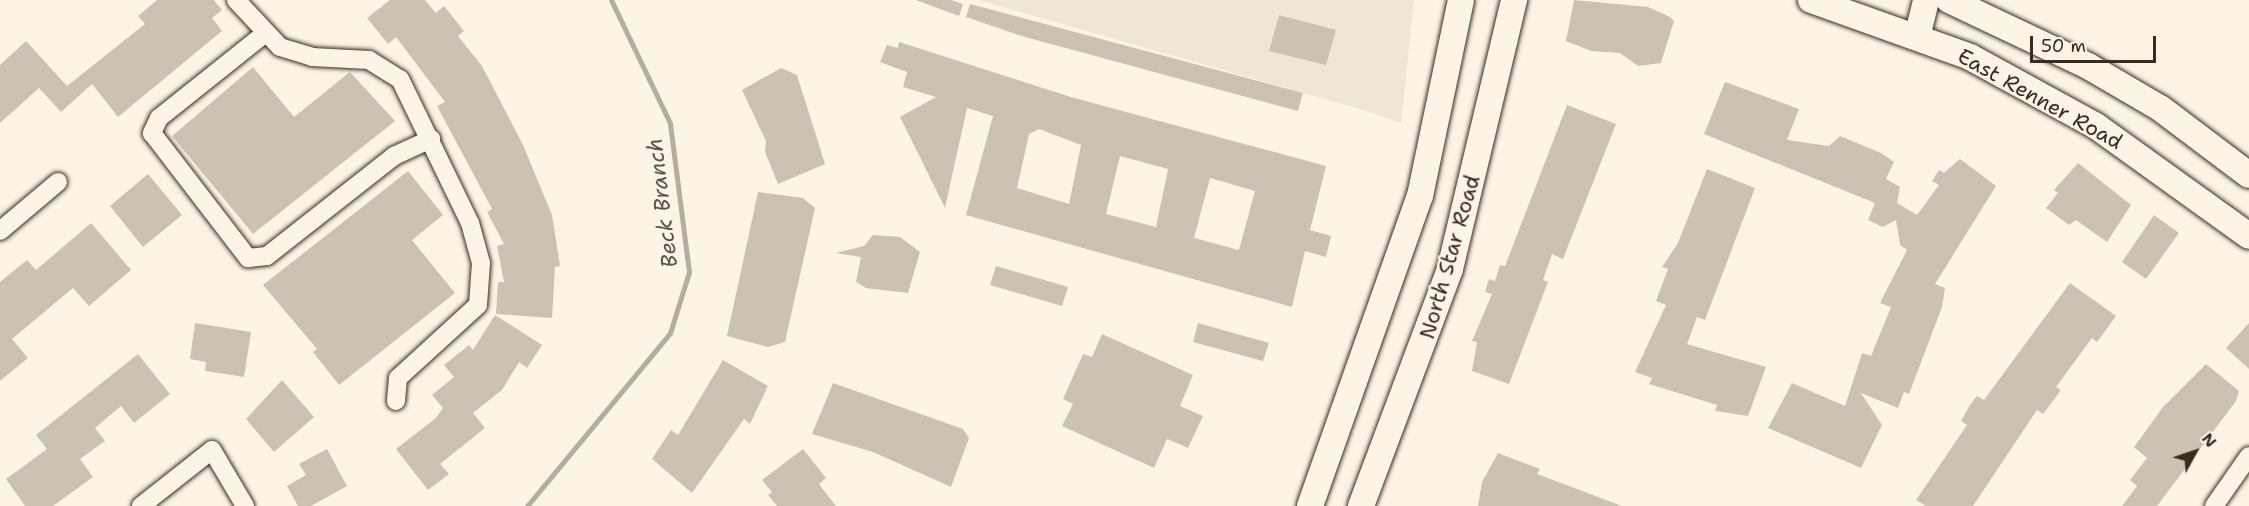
<!DOCTYPE html>
<html>
<head>
<meta charset="utf-8">
<style>
	body { margin:0 }
	#map { position:relative; width:2249px; height:506px; overflow:hidden; background:#fcf5e5; font-family:"Shantell Sans",sans-serif }
	div>[style] { position:absolute }
	.built>* { inset:0; background:#eee6d6 }
	.stream>* { height:5px; margin:-2.5px; padding:0 2.5px; transform-origin:2.5px; border-radius:2.5px; background:#b7ad9e }
	.building>* { inset:0; background:#ccc2b3 }
	.roads { filter:drop-shadow(0 0 2px #3b2a1e) drop-shadow(0 0 2px #3b2a1e) }
	.street>* { height:18px; margin:-9px; padding:0 9px; transform-origin:9px; border-radius:9px; background:#fcf5e5 }
	.secondary>* { height:26px; margin:-13px; padding:0 13px; transform-origin:13px; border-radius:13px; background:#fcf5e5 }
	span { translate:-50% -50%; white-space:nowrap; text-align:center; line-height:1.15; -webkit-text-stroke:5px #fcf5e5; paint-order:stroke }
	.street-label { font-size:21px; color:#3b2a1e }
	.water-label { font-size:22px; color:#605144; font-style:italic }
	.north { position:absolute; left:2165px; top:422px; width:60px; height:60px; -webkit-text-stroke:4px #fcf5e5; paint-order:stroke; rotate:50deg; font-size:16px; font-weight:700; line-height:24px; text-align:center; color:#3b2a1e }
	.north::after { content:''; display:block; margin:auto; width:21px; height:27px; background:#3b2a1e; clip-path:polygon(50% 0,100% 100%,50% 72%,0 100%) }
	.scale { position:absolute; left:2030px; top:36px; width:126px; height:27px; box-sizing:border-box; border:3px solid #3b2a1e; border-top:0; padding-left:8px; font-size:18px; line-height:21px; white-space:nowrap; color:#3b2a1e; -webkit-text-stroke:4px #fcf5e5; paint-order:stroke }
</style>
</head>
<body>
<div id="map">
	<div class="built">
		<i style="clip-path:polygon(978px 0,1414px 0,1401px 123px,1363px 110px)"></i>
	</div>
	<div class="stream">
		<i style="left:527px;top:506px;width:224px;rotate:-50.4deg"></i>
		<i style="left:670px;top:333px;width:64px;rotate:-72.7deg"></i>
		<i style="left:689px;top:272px;width:150px;rotate:-97.3deg"></i>
		<i style="left:670px;top:123px;width:136px;rotate:-115.6deg"></i>
	</div>
	<div class="building">
		<i style="clip-path:polygon(157px 0,214px 0,222px 10px,212px 18px,222px 31px,118px 117px,92px 84px,61px 112px,39px 88px,0 123px,0 65px,26px 41px,67px 86px,145px 24px,138px 16px)"></i>
		<i style="clip-path:polygon(390px 0,425px 0,436px 13px,444px 6px,464px 31px,458px 36px,482px 66px,523px 145px,552px 215px,560px 266px,555px 267px,552px 318px,496px 314px,498px 282px,504px 282px,497px 246px,504px 244px,487px 212px,492px 209px,437px 106px,445px 102px,396px 37px,388px 44px,367px 18px)"></i>
		<i style="clip-path:polygon(916px 0,951px 0,963px 4px,959px 16px)"></i>
		<i style="clip-path:polygon(1574px 0,1648px 7px,1670px 17px,1674px 21px,1661px 63px,1638px 66px,1620px 53px,1591px 51px,1566px 41px)"></i>
		<i style="clip-path:polygon(970px 4px,1303px 93px,1298px 111px,1025px 37px,966px 17px)"></i>
		<i style="clip-path:polygon(1279px 15px,1336px 30px,1326px 65px,1269px 51px)"></i>
		<i style="clip-path:polygon(evenodd,899px 42px,1071px 97px,1326px 166px,1310px 230px,1331px 236px,1326px 257px,1305px 251px,1292px 307px,966px 215px,993px 116px,967px 108px,945px 208px,900px 117px,936px 97px,903px 87px,907px 72px,880px 62px,887px 45px,898px 48px,899px 42px,1039px 129px,1081px 145px,1069px 204px,1017px 188px,1029px 134px,1039px 129px,899px 42px,1120px 156px,1168px 169px,1156px 227px,1106px 214px,1120px 156px,899px 42px,1210px 178px,1255px 191px,1239px 250px,1194px 238px,1210px 178px)"></i>
		<i style="clip-path:polygon(253px 67px,294px 117px,350px 72px,395px 121px,253px 234px,172px 136px)"></i>
		<i style="clip-path:polygon(781px 68px,797px 75px,825px 164px,778px 184px,765px 152px,766px 141px,742px 90px)"></i>
		<i style="clip-path:polygon(1725px 82px,1799px 109px,1787px 140px,1829px 146px,1840px 136px,1881px 153px,1894px 162px,1886px 179px,1900px 187px,1897px 203px,1917px 215px,1939px 185px,1932px 181px,1939px 170px,1944px 173px,1960px 159px,1996px 186px,1935px 284px,1945px 288px,1942px 307px,1909px 394px,1904px 392px,1898px 408px,1861px 393px,1882px 425px,1861px 468px,1768px 428px,1792px 383px,1845px 406px,1862px 353px,1871px 356px,1891px 307px,1880px 303px,1907px 250px,1900px 245px,1896px 220px,1883px 227px,1868px 220px,1875px 203px,1704px 134px)"></i>
		<i style="clip-path:polygon(1567px 105px,1616px 124px,1563px 259px,1552px 254px,1543px 280px,1548px 282px,1509px 384px,1472px 371px,1477px 342px,1472px 341px,1492px 294px,1485px 292px,1489px 279px,1495px 281px,1500px 265px,1505px 266px)"></i>
		<i style="clip-path:polygon(2078px 163px,2131px 205px,2107px 242px,2076px 220px,2069px 225px,2046px 208px,2058px 193px,2054px 190px)"></i>
		<i style="clip-path:polygon(1707px 169px,1755px 188px,1705px 320px,1697px 317px,1687px 344px,1766px 367px,1748px 416px,1715px 411px,1717px 405px,1649px 384px,1652px 378px,1635px 372px,1666px 305px,1656px 301px,1668px 269px,1662px 267px,1678px 243px)"></i>
		<i style="clip-path:polygon(408px 171px,443px 215px,412px 240px,455px 293px,339px 385px,313px 352px,317px 349px,263px 285px)"></i>
		<i style="clip-path:polygon(148px 174px,182px 215px,143px 247px,110px 206px)"></i>
		<i style="clip-path:polygon(758px 192px,803px 198px,815px 208px,785px 342px,768px 347px,727px 336px)"></i>
		<i style="clip-path:polygon(2154px 215px,2179px 233px,2146px 279px,2122px 262px)"></i>
		<i style="clip-path:polygon(91px 223px,131px 270px,89px 306px,73px 288px,12px 339px,28px 358px,0 381px,0 282px,27px 260px,36px 270px)"></i>
		<i style="clip-path:polygon(873px 235px,900px 237px,920px 252px,908px 293px,866px 288px,856px 282px,861px 257px,836px 253px,864px 246px)"></i>
		<i style="clip-path:polygon(996px 266px,1068px 287px,1062px 306px,990px 285px)"></i>
		<i style="clip-path:polygon(2070px 283px,2116px 316px,2097px 342px,2092px 338px,2056px 387px,2061px 390px,2043px 414px,2037px 410px,1973px 506px,1926px 506px,1916px 500px,1967px 425px,1961px 421px,1970px 405px,1977px 396px,1984px 400px)"></i>
		<i style="clip-path:polygon(495px 315px,542px 345px,527px 368px,519px 362px,502px 390px,473px 413px,485px 428px,440px 464px,449px 474px,428px 490px,396px 449px,436px 418px,443px 408px,432px 395px,454px 377px,444px 365px,469px 345px,473px 350px)"></i>
		<i style="clip-path:polygon(195px 323px,251px 332px,244px 377px,205px 371px,206px 362px,190px 359px)"></i>
		<i style="clip-path:polygon(1198px 323px,1269px 343px,1263px 361px,1193px 342px)"></i>
		<i style="clip-path:polygon(2249px 323px,2249px 369px,2226px 348px)"></i>
		<i style="clip-path:polygon(1102px 334px,1193px 375px,1180px 406px,1203px 416px,1188px 448px,1167px 439px,1154px 468px,1062px 426px,1073px 404px,1063px 399px,1083px 354px,1092px 357px)"></i>
		<i style="clip-path:polygon(138px 354px,170px 394px,134px 423px,121px 406px,95px 428px,105px 441px,80px 459px,93px 477px,53px 506px,25px 506px,6px 479px,47px 449px,36px 435px)"></i>
		<i style="clip-path:polygon(723px 360px,768px 386px,750px 424px,744px 419px,692px 493px,652px 459px,671px 430px,678px 435px)"></i>
		<i style="clip-path:polygon(2206px 364px,2239px 391px,2236px 401px,2157px 506px,2122px 506px,2137px 486px,2130px 480px,2147px 458px,2134px 447px,2163px 407px)"></i>
		<i style="clip-path:polygon(282px 380px,314px 417px,274px 452px,246px 419px)"></i>
		<i style="clip-path:polygon(833px 383px,963px 429px,969px 438px,951px 487px,873px 452px,812px 434px)"></i>
		<i style="clip-path:polygon(327px 449px,347px 486px,311px 506px,298px 506px,287px 486px,306px 475px,299px 464px)"></i>
		<i style="clip-path:polygon(803px 449px,826px 478px,819px 484px,836px 506px,777px 506px,768px 495px,772px 492px,762px 480px)"></i>
		<i style="clip-path:polygon(1498px 453px,1540px 469px,1537px 474px,1622px 506px,1478px 506px,1482px 482px)"></i>
	</div>
	<div class="roads">
		<div class="street">
			<i style="left:236px;top:0;width:64px;rotate:46.9deg"></i>
			<i style="left:280px;top:47px;width:34px;rotate:17deg"></i>
			<i style="left:312px;top:57px;width:57px;rotate:3deg"></i>
			<i style="left:369px;top:60px;width:36px;rotate:32deg"></i>
			<i style="left:400px;top:79px;width:160px;rotate:64.1deg"></i>
			<i style="left:470px;top:223px;width:41px;rotate:74.6deg"></i>
			<i style="left:481px;top:263px;width:42px;rotate:94.1deg"></i>
			<i style="left:478px;top:305px;width:108px;rotate:137.6deg"></i>
			<i style="left:398px;top:378px;width:23px;rotate:95deg"></i>
			<i style="left:263px;top:35px;width:133px;rotate:141.4deg"></i>
			<i style="left:159px;top:118px;width:17px;rotate:115deg"></i>
			<i style="left:152px;top:133px;width:158px;rotate:52.5deg"></i>
			<i style="left:248px;top:258px;width:19px;rotate:-6deg"></i>
			<i style="left:267px;top:256px;width:162px;rotate:-38.2deg"></i>
			<i style="left:394px;top:156px;width:41px;rotate:-24.7deg"></i>
			<i style="left:0;top:231px;width:76px;rotate:-40.2deg"></i>
			<i style="left:141px;top:506px;width:90px;rotate:-38.3deg"></i>
			<i style="left:212px;top:450px;width:65px;rotate:59.5deg"></i>
			<i style="left:2214px;top:506px;width:61px;rotate:-55deg"></i>
		</div>
		<div class="secondary">
			<i style="left:1811px;top:0;width:169px;rotate:19.7deg"></i>
			<i style="left:1970px;top:57px;width:144px;rotate:28.7deg"></i>
			<i style="left:2096px;top:126px;width:188px;rotate:35.7deg"></i>
			<i style="left:1949px;top:0;width:154px;rotate:25.4deg"></i>
			<i style="left:2088px;top:66px;width:83px;rotate:30.3deg"></i>
			<i style="left:2160px;top:108px;width:111px;rotate:37deg"></i>
			<i style="left:1917px;top:37px;width:38px;rotate:-76deg"></i>
			<i style="left:1310px;top:506px;width:329px;rotate:-70.5deg"></i>
			<i style="left:1420px;top:196px;width:200px;rotate:-78.2deg"></i>
			<i style="left:1361px;top:506px;width:253px;rotate:-69.4deg"></i>
			<i style="left:1450px;top:269px;width:277px;rotate:-76.6deg"></i>
		</div>
	</div>
	<div class="street-label">
		<span style="left:2040px;top:99px;rotate:29deg">East Renner Road</span>
		<span style="left:1450px;top:257px;rotate:-74deg">North Star Road</span>
	</div>
	<div class="water-label">
		<span style="left:662px;top:203px;rotate:-97deg">Beck Branch</span>
	</div>
	<div class="north">N</div>
	<div class="scale">50 m</div>
</div>
</body>
</html>
